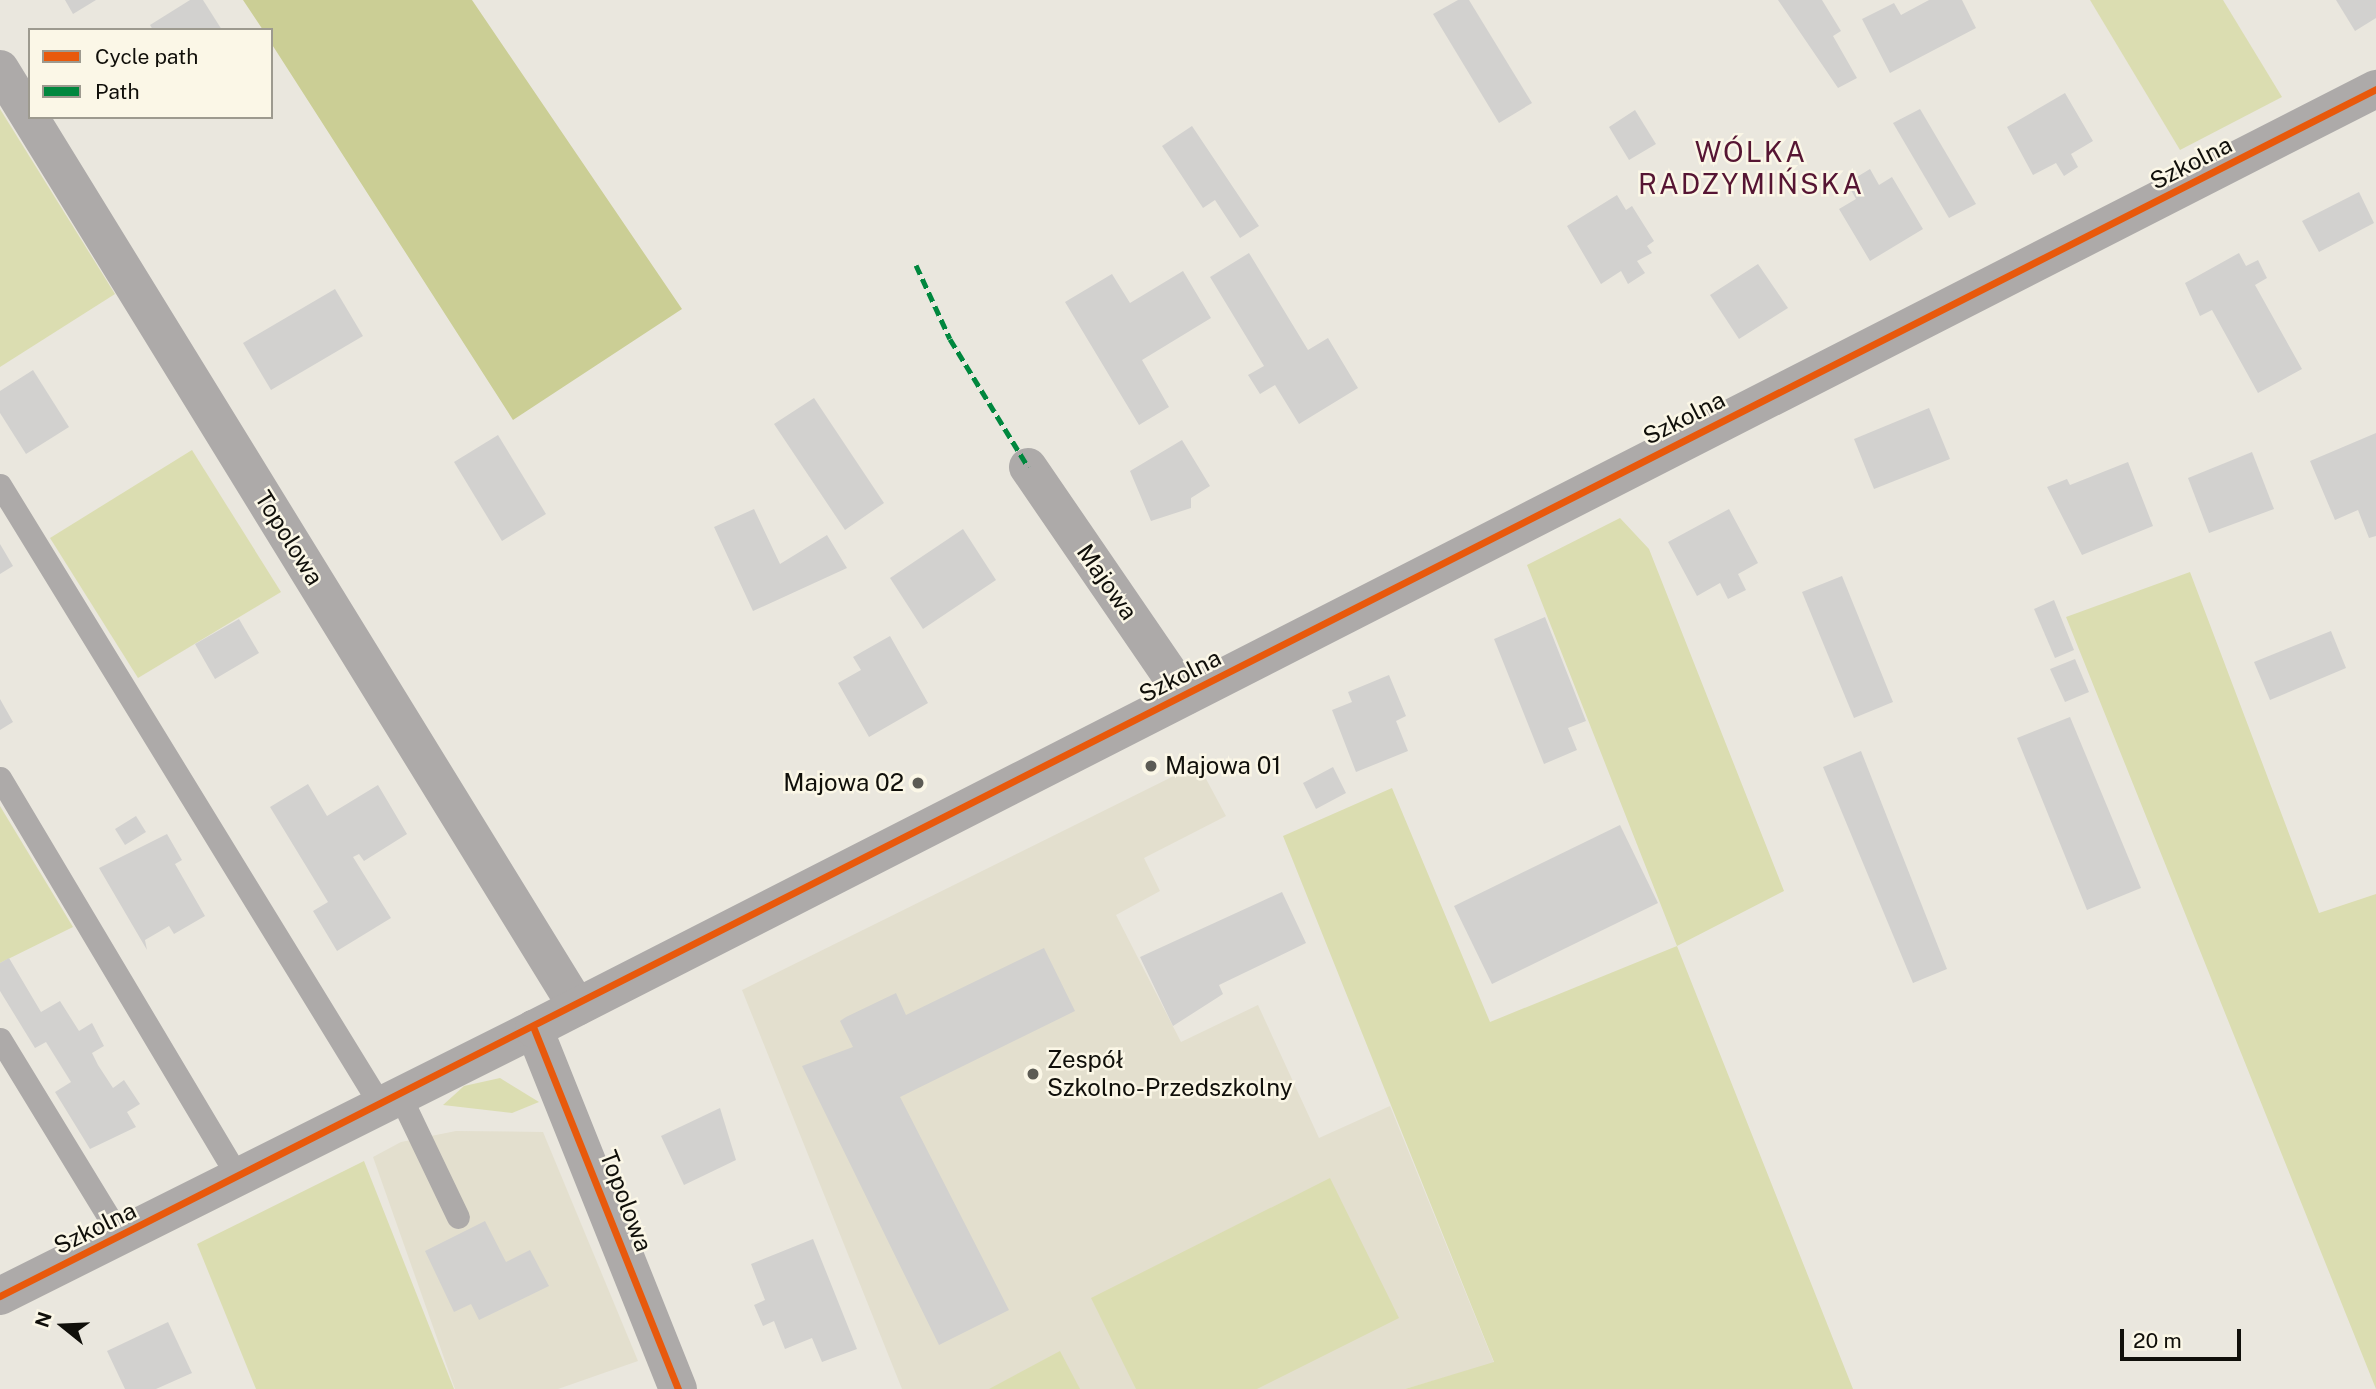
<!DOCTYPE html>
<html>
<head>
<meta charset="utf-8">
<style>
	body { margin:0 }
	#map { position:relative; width:2376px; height:1389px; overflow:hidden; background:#eae7de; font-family:"Public Sans",sans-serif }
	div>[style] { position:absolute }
	.built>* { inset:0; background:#e3dfce }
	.green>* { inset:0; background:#dbddb1 }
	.forest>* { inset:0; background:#cbce95 }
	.building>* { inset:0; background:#d2d1cf }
	.service>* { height:23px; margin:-11.5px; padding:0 11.5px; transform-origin:11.5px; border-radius:11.5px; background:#adaaa9 }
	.minor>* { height:38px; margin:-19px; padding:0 19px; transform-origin:19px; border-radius:19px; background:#adaaa9 }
	.tertiary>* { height:38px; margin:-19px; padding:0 19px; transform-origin:19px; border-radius:19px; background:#adaaa9 }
	.quiet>* { height:5px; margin-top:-2.5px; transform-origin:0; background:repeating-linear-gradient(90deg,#00873e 0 10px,transparent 0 15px) }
	.cycleway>* { height:7px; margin:-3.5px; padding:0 3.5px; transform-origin:3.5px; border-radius:3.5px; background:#e8590c }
	.dots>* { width:19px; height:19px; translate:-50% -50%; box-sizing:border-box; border:4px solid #fbf7e7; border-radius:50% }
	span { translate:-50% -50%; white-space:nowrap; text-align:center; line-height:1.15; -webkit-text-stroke:5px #fbf7e7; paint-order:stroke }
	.street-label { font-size:24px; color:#100f0a }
	.poi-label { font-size:24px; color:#100f0a }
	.left { translate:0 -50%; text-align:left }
	.right { translate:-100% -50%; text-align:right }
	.quarter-label { font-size:28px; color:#561533; letter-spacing:2px }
	.legend { position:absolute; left:28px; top:28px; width:245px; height:91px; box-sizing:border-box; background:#fbf7e7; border:2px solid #9d9a8f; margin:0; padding:9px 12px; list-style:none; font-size:21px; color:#100f0a }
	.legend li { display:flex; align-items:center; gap:14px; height:35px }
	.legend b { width:35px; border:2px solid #9d9a8f }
	.north { position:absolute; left:28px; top:1291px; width:70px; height:70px; -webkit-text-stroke:5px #fbf7e7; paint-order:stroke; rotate:288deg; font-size:19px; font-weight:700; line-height:28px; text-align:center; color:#100f0a }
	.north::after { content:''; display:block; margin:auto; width:24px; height:32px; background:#100f0a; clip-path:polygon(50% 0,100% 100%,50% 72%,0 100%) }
	.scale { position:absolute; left:2120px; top:1329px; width:121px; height:32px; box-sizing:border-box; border:4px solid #100f0a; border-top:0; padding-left:9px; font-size:21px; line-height:24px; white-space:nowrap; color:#100f0a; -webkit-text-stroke:5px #fbf7e7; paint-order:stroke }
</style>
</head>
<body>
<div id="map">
	<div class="built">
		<i style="clip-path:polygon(1198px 764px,1226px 816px,1144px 858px,1160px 891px,1116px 915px,1181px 1042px,1258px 1005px,1319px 1138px,1390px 1106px,1494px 1363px,1405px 1389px,902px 1389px,742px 990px)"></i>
		<i style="clip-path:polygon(456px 1131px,543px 1132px,638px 1361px,558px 1389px,455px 1389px,373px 1157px,401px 1142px)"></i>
	</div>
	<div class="green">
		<i style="clip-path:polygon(2090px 0,2223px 0,2282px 97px,2180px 150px)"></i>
		<i style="clip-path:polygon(0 109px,115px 294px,0 367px)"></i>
		<i style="clip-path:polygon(192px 450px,281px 592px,138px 678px,50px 538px)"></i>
		<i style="clip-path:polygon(1620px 518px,1649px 549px,1784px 891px,1677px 946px,1853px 1389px,1405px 1389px,1494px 1362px,1283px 836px,1392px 788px,1490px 1022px,1677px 946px,1527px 565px)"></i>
		<i style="clip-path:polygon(2190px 572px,2319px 913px,2376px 894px,2376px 1389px,2066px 617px)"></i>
		<i style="clip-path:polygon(0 806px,73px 927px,0 963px)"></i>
		<i style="clip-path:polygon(500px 1078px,539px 1102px,512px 1113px,443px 1105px,464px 1086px)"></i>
		<i style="clip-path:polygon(364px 1161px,454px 1389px,256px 1389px,197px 1244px)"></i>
		<i style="clip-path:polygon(1330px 1178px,1399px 1318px,1257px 1389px,1136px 1389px,1091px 1298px)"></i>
		<i style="clip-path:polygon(1060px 1351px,1080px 1389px,989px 1389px)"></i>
	</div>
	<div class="forest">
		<i style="clip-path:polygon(243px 0,472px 0,682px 309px,513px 420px,271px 43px,271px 30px,263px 30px)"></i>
	</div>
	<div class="building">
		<i style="clip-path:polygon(65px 0,96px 0,73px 14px)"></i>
		<i style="clip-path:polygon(190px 0,203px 0,222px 30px,153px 30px,150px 25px)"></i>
		<i style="clip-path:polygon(1458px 0,1469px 0,1532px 103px,1499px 123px,1433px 14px)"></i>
		<i style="clip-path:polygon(1778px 0,1822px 0,1841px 31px,1833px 36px,1857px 78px,1838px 88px)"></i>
		<i style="clip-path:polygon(1929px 0,1962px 0,1976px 28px,1890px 73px,1862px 19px,1894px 3px,1901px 15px)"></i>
		<i style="clip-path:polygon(2336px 0,2376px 0,2376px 18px,2355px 31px)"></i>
		<i style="clip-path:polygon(2065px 93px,2093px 141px,2071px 154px,2078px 167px,2064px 176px,2056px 163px,2033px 175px,2007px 127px)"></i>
		<i style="clip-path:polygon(1920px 109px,1976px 204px,1949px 218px,1893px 123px)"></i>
		<i style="clip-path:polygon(1635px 110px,1656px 144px,1629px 160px,1609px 127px)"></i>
		<i style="clip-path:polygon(1192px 126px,1259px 226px,1240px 238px,1215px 200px,1203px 208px,1162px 146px)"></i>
		<i style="clip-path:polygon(1870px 169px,1879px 185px,1892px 177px,1923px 229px,1870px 261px,1839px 209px,1856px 199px,1847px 183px)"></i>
		<i style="clip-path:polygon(2359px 192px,2374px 223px,2319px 252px,2302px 221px)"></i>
		<i style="clip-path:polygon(1617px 195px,1626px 210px,1632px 206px,1654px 241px,1647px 246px,1652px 253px,1637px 261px,1645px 273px,1628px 284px,1621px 271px,1601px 284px,1567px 226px)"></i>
		<i style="clip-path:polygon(1249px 253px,1308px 350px,1328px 338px,1358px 388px,1299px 424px,1275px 385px,1260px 394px,1248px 375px,1264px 366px,1210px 277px)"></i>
		<i style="clip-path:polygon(2239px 253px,2246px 266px,2258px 260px,2267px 278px,2255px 285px,2302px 369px,2258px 393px,2212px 310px,2200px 316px,2185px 283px)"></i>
		<i style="clip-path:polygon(1758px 264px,1788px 308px,1739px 339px,1710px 295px)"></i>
		<i style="clip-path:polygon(1183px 271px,1211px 318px,1142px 360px,1169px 407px,1139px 425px,1065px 302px,1112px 274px,1130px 303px)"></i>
		<i style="clip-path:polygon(335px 289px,363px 336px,271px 390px,243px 343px)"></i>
		<i style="clip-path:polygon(33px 370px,69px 427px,26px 454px,0 413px,0 391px)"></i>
		<i style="clip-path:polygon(814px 398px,884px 503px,845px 530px,774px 424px)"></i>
		<i style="clip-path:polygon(1929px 408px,1950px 459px,1874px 489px,1854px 439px)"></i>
		<i style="clip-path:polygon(2376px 433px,2376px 536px,2369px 538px,2358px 510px,2335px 520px,2310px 461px)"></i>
		<i style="clip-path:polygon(498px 435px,546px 514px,502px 541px,454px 462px)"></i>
		<i style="clip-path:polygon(1182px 440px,1210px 486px,1191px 498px,1191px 508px,1151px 521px,1130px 471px)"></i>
		<i style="clip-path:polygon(2252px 452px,2274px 509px,2209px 533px,2188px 478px)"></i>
		<i style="clip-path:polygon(2128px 462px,2153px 526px,2082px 555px,2047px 487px,2067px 479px,2070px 485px)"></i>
		<i style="clip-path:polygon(754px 509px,780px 564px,827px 535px,847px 568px,753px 611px,714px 527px)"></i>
		<i style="clip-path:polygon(1729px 509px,1758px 563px,1738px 574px,1746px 590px,1728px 599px,1720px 583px,1697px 596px,1668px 542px)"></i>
		<i style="clip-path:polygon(963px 529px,996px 580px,923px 629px,890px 578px)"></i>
		<i style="clip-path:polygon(0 544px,13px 566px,0 574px)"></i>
		<i style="clip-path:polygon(1842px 576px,1893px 702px,1854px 718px,1802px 592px)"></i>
		<i style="clip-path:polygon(2054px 600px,2074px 650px,2055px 658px,2034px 609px)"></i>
		<i style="clip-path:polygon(1545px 617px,1586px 721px,1568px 728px,1577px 750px,1544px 764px,1494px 639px)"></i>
		<i style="clip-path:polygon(239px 619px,259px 653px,215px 679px,195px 644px)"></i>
		<i style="clip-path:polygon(2331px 631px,2346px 668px,2270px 700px,2254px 662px)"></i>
		<i style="clip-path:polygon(890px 636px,928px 703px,869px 737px,838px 683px,861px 670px,853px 657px)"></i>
		<i style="clip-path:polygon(2075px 659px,2089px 692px,2065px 702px,2050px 669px)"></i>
		<i style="clip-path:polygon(1389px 675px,1406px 716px,1396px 721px,1408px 751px,1356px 772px,1332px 710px,1352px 702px,1348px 692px)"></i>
		<i style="clip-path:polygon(0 699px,13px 722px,0 730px)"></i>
		<i style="clip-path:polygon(2070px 717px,2141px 888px,2087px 910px,2017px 738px)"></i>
		<i style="clip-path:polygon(1861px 751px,1947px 969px,1913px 983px,1823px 767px)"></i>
		<i style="clip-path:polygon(1333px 767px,1346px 793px,1316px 809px,1303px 783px)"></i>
		<i style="clip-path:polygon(308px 784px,327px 816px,378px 785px,407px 834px,364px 861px,359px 854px,353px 857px,391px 918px,337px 951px,313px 911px,328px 902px,270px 807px)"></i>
		<i style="clip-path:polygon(136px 816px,146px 832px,125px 845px,115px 829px)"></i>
		<i style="clip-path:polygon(1620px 825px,1658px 903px,1492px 984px,1454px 906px)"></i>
		<i style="clip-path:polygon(167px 834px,182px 860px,175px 864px,205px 916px,174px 934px,169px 926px,145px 940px,147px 950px,99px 868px)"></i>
		<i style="clip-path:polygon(1282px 892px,1306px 943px,1219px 985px,1223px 994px,1173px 1026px,1140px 957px)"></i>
		<i style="clip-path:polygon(1044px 948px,1075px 1011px,900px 1097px,1009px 1310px,939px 1345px,802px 1066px,853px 1047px,840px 1021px,846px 1017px,896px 993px,906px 1015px)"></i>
		<i style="clip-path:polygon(9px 958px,41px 1012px,60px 1001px,79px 1031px,92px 1023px,104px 1046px,92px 1053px,98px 1065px,113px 1088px,124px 1080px,140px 1104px,127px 1112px,136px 1127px,90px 1149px,55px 1092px,71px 1082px,46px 1042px,35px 1048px,0 991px,0 963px)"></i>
		<i style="clip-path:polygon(720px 1108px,736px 1160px,684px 1185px,661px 1136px)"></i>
		<i style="clip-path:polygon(485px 1221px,506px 1262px,530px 1250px,549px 1286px,479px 1320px,471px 1304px,454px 1312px,425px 1251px)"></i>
		<i style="clip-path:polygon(813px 1239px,857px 1349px,822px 1362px,812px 1338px,785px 1349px,774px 1321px,763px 1326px,754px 1305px,765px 1300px,751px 1264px)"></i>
		<i style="clip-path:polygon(168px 1322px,192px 1373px,156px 1389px,125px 1389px,107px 1351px)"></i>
	</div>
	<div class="service">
		<i style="left:0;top:485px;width:729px;rotate:58.47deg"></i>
		<i style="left:0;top:778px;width:465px;rotate:59.2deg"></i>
		<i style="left:0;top:1039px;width:232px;rotate:58.6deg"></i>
		<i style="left:400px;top:1096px;width:134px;rotate:64.4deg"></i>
	</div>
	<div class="minor">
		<i style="left:0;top:69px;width:1101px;rotate:58.4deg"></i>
		<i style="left:1028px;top:467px;width:278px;rotate:55.6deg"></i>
		<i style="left:0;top:1296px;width:597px;rotate:-26.57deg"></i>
	</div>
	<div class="tertiary">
		<i style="left:678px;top:1389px;width:388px;rotate:-111.8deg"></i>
		<i style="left:534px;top:1029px;width:2068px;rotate:-27.04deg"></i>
	</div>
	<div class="quiet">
		<i style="left:916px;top:265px;width:81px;rotate:65.3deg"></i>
		<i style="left:950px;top:339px;width:150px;rotate:58.6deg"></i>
	</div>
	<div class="cycleway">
		<i style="left:534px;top:1029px;width:388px;rotate:68.2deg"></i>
		<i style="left:0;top:1296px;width:2665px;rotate:-26.93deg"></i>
	</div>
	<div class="dots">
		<i style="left:1151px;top:766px;background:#5c5b54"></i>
		<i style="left:918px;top:783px;background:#5c5b54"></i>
		<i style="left:1033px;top:1074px;background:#5c5b54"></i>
	</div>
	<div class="street-label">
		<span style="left:2191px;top:163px;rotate:-27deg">Szkolna</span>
		<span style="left:1684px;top:418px;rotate:-27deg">Szkolna</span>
		<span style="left:289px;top:538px;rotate:58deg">Topolowa</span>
		<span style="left:1107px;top:582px;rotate:55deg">Majowa</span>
		<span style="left:1180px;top:676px;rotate:-27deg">Szkolna</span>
		<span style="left:626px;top:1201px;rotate:69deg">Topolowa</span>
		<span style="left:95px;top:1228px;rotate:-26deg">Szkolna</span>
	</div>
	<div class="poi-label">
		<span class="left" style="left:1165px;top:766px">Majowa 01</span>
		<span class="right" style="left:904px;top:783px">Majowa 02</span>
		<span class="left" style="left:1047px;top:1074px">Zespół<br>Szkolno-Przedszkolny</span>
	</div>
	<div class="quarter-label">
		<span style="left:1751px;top:168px">WÓLKA<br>RADZYMIŃSKA</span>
	</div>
	<ul class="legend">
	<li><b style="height:9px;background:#e8590c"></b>Cycle path</li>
	<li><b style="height:9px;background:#00873e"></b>Path</li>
	</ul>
	<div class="north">N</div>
	<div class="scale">20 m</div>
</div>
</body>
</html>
